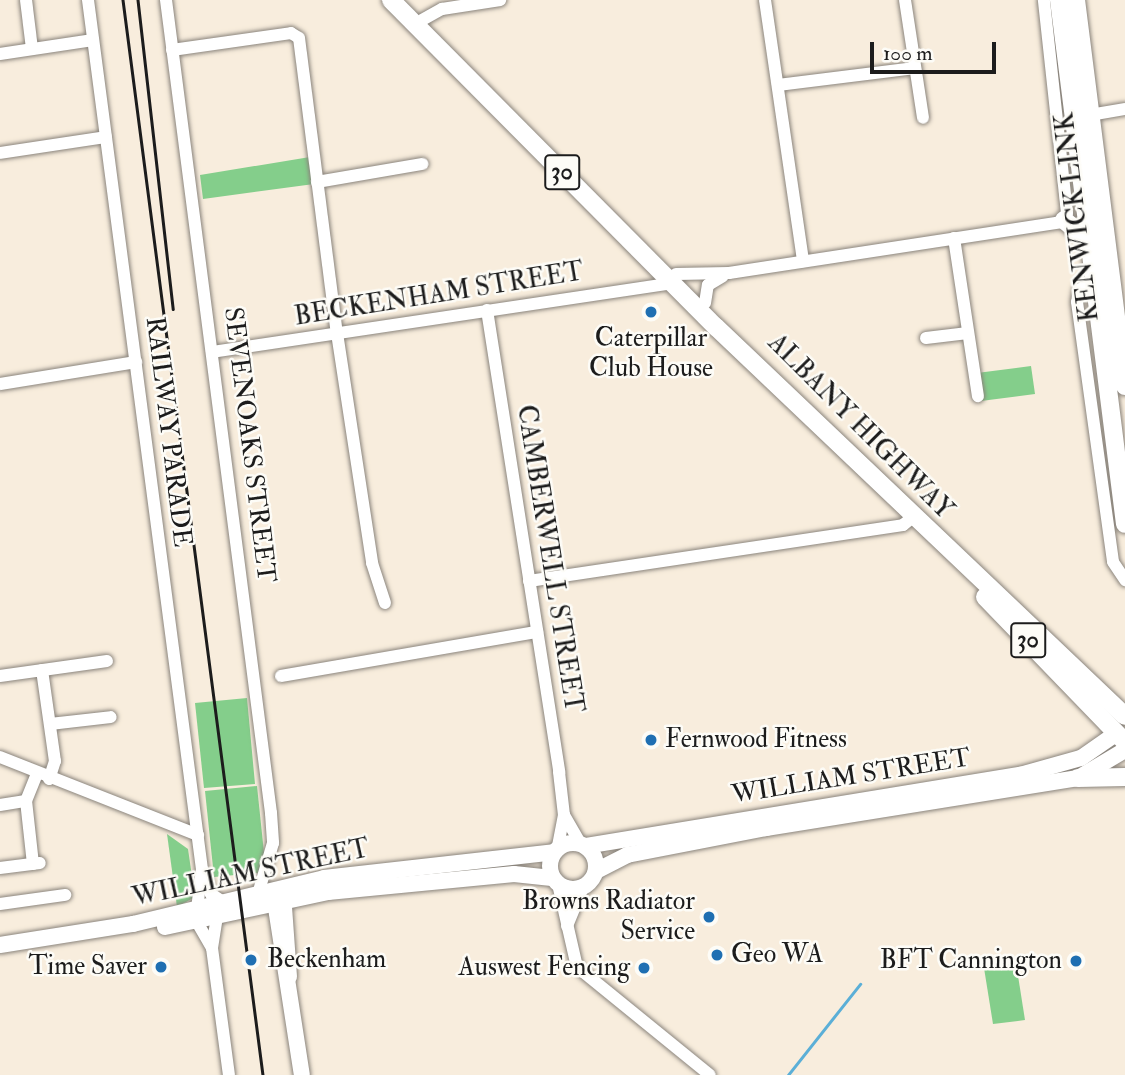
<!DOCTYPE html>
<html>
<head>
<meta charset="utf-8">
<style>
	body { margin:0 }
	#map { position:relative; width:1125px; height:1075px; overflow:hidden; background:#f8eddd; font-family:"IM FELL Double Pica",serif }
	div>[style] { position:absolute }
	.green>* { inset:0; background:#84ce8b }
	.stream>* { height:2.5px; margin:-1.25px; padding:0 1.25px; transform-origin:1.25px; border-radius:1.25px; background:#5bafd7 }
	.roads { filter:drop-shadow(0 0 2px #8a847c) drop-shadow(0 0 2px #8a847c) }
	.minor>* { height:12px; margin:-6px; padding:0 6px; transform-origin:6px; border-radius:6px; background:#fff }
	.major>* { height:16px; margin:-8px; padding:0 8px; transform-origin:8px; border-radius:8px; background:#fff }
	.major>.ring { margin:-8px; padding:0; box-sizing:content-box; background:none; border:16px solid #fff; border-radius:50% }
	.highway>* { height:18px; margin:-9px; padding:0 9px; transform-origin:9px; border-radius:9px; background:#fff }
	.rail>* { height:2.5px; margin:-1.25px; padding:0 1.25px; transform-origin:1.25px; border-radius:1.25px; background:#1c1c1c }
	.dots>* { width:19px; height:19px; translate:-50% -50%; box-sizing:border-box; border:4px solid #fdfcf7; border-radius:50% }
	span { translate:-50% -50%; white-space:nowrap; text-align:center; line-height:1.15; -webkit-text-stroke:5px #fdfcf7; paint-order:stroke }
	.shield-label span { padding:2px 5px; background:#fdfcf7; border:2px solid; border-radius:5px; -webkit-text-stroke-width:0 }
	.shield-label { font-size:24px; color:#1c1c1c; font-weight:700 }
	.street-label { font-size:26px; color:#1c1c1c }
	.poi-label { font-size:26px; color:#1c1c1c }
	.left { translate:0 -50%; text-align:left }
	.right { translate:-100% -50%; text-align:right }
	.scale { position:absolute; left:870px; top:42px; width:126px; height:32px; box-sizing:border-box; border:4px solid #1c1c1c; border-top:0; padding-left:9px; font-size:21px; line-height:24px; white-space:nowrap; color:#1c1c1c; -webkit-text-stroke:5px #fdfcf7; paint-order:stroke }
</style>
</head>
<body>
<div id="map">
	<div class="green">
		<i style="clip-path:polygon(310px 157px,314px 184px,203px 199px,200px 175px)"></i>
		<i style="clip-path:polygon(1031px 366px,1035px 394px,981px 401px,977px 373px)"></i>
		<i style="clip-path:polygon(247px 698px,255px 784px,204px 788px,195px 703px)"></i>
		<i style="clip-path:polygon(257px 786px,266px 872px,214px 877px,205px 791px)"></i>
		<i style="clip-path:polygon(167px 834px,188px 849px,195px 897px,177px 907px)"></i>
		<i style="clip-path:polygon(1016px 963px,1025px 1020px,993px 1024px,984px 968px)"></i>
	</div>
	<div class="stream">
		<i style="left:788px;top:1075px;width:116px;rotate:-51.6deg"></i>
	</div>
	<div class="roads">
		<div class="minor">
			<i style="left:26px;top:0;width:49px;rotate:83deg"></i>
			<i style="left:88px;top:0;width:876px;rotate:82.53deg"></i>
			<i style="left:202px;top:869px;width:40px;rotate:97.1deg"></i>
			<i style="left:166px;top:0;width:820px;rotate:82.64deg"></i>
			<i style="left:271px;top:813px;width:30px;rotate:86deg"></i>
			<i style="left:273px;top:843px;width:53px;rotate:106.4deg"></i>
			<i style="left:765px;top:0;width:264px;rotate:81.7deg"></i>
			<i style="left:905px;top:0;width:119px;rotate:81.3deg"></i>
			<i style="left:422px;top:20px;width:23px;rotate:-29deg"></i>
			<i style="left:442px;top:9px;width:59px;rotate:-8.8deg"></i>
			<i style="left:172px;top:50px;width:120px;rotate:-8.1deg"></i>
			<i style="left:291px;top:33px;width:9px;rotate:32deg"></i>
			<i style="left:299px;top:38px;width:297px;rotate:82.7deg"></i>
			<i style="left:337px;top:333px;width:233px;rotate:81.3deg"></i>
			<i style="left:372px;top:563px;width:42px;rotate:72deg"></i>
			<i style="left:0;top:54px;width:94px;rotate:-8.6deg"></i>
			<i style="left:778px;top:85px;width:138px;rotate:-7.1deg"></i>
			<i style="left:1084px;top:116px;width:42px;rotate:-9.7deg"></i>
			<i style="left:0;top:153px;width:107px;rotate:-8.6deg"></i>
			<i style="left:317px;top:182px;width:107px;rotate:-9.7deg"></i>
			<i style="left:954px;top:238px;width:160px;rotate:81.4deg"></i>
			<i style="left:676px;top:274px;width:53px;rotate:-1.1deg"></i>
			<i style="left:729px;top:273px;width:337px;rotate:-8.7deg"></i>
			<i style="left:1062px;top:222px;width:10px;rotate:-61deg"></i>
			<i style="left:1067px;top:213px;width:214px;rotate:-96.2deg"></i>
			<i style="left:1094px;top:281px;width:17px;rotate:149deg"></i>
			<i style="left:1079px;top:290px;width:12px;rotate:99deg"></i>
			<i style="left:1077px;top:302px;width:262px;rotate:82.1deg"></i>
			<i style="left:1113px;top:562px;width:22px;rotate:56deg"></i>
			<i style="left:705px;top:303px;width:18px;rotate:-81deg"></i>
			<i style="left:708px;top:285px;width:17px;rotate:-31deg"></i>
			<i style="left:487px;top:310px;width:468px;rotate:81.1deg"></i>
			<i style="left:559px;top:772px;width:43px;rotate:83.4deg"></i>
			<i style="left:564px;top:815px;width:33px;rotate:101deg"></i>
			<i style="left:926px;top:338px;width:42px;rotate:-6.8deg"></i>
			<i style="left:212px;top:352px;width:465px;rotate:-8.5deg"></i>
			<i style="left:0;top:384px;width:138px;rotate:-9.2deg"></i>
			<i style="left:529px;top:581px;width:378px;rotate:-8.5deg"></i>
			<i style="left:903px;top:525px;width:13px;rotate:-39deg"></i>
			<i style="left:42px;top:670px;width:92px;rotate:81.9deg"></i>
			<i style="left:55px;top:761px;width:19px;rotate:108deg"></i>
			<i style="left:0;top:676px;width:108px;rotate:-8deg"></i>
			<i style="left:281px;top:676px;width:260px;rotate:-9.8deg"></i>
			<i style="left:50px;top:724px;width:61px;rotate:-6.5deg"></i>
			<i style="left:0;top:757px;width:213px;rotate:21.5deg"></i>
			<i style="left:0;top:805px;width:26px;rotate:-9deg"></i>
			<i style="left:564px;top:815px;width:34px;rotate:60deg"></i>
			<i style="left:33px;top:864px;width:63px;rotate:-96.3deg"></i>
			<i style="left:26px;top:801px;width:29px;rotate:-68deg"></i>
			<i style="left:0;top:868px;width:40px;rotate:-7.1deg"></i>
			<i style="left:204px;top:873px;width:22px;rotate:72deg"></i>
			<i style="left:211px;top:894px;width:17px;rotate:33deg"></i>
			<i style="left:558px;top:884px;width:85px;rotate:77.1deg"></i>
			<i style="left:577px;top:967px;width:171px;rotate:39.1deg"></i>
			<i style="left:0;top:904px;width:66px;rotate:-7.9deg"></i>
			<i style="left:197px;top:922px;width:30px;rotate:60deg"></i>
			<i style="left:212px;top:948px;width:128px;rotate:82.4deg"></i>
			<i style="left:567px;top:926px;width:42px;rotate:-67.7deg"></i>
			<i style="left:212px;top:948px;width:30px;rotate:-81deg"></i>
		</div>
		<div class="major">
			<i class="ring" style="left:550px;top:843px;width:30px;height:30px"></i>
			<i style="left:585px;top:846px;width:441px;rotate:-9.3deg"></i>
			<i style="left:1020px;top:775px;width:63px;rotate:-15.6deg"></i>
			<i style="left:1081px;top:758px;width:44px;rotate:-34.8deg"></i>
			<i style="left:596px;top:871px;width:35px;rotate:-27deg"></i>
			<i style="left:627px;top:855px;width:142px;rotate:-11deg"></i>
			<i style="left:766px;top:828px;width:316px;rotate:-9.1deg"></i>
			<i style="left:1078px;top:778px;width:55px;rotate:-30.8deg"></i>
			<i style="left:283px;top:893px;width:84px;rotate:85.9deg"></i>
			<i style="left:274px;top:895px;width:182px;rotate:81.2deg"></i>
			<i style="left:165px;top:927px;width:167px;rotate:-12.1deg"></i>
			<i style="left:328px;top:892px;width:187px;rotate:-5.5deg"></i>
			<i style="left:514px;top:874px;width:38px;rotate:6deg"></i>
			<i style="left:0;top:945px;width:135px;rotate:-9deg"></i>
			<i style="left:133px;top:924px;width:196px;rotate:-13.5deg"></i>
			<i style="left:324px;top:878px;width:231px;rotate:-6.4deg"></i>
		</div>
		<div class="highway">
			<i style="left:391px;top:0;width:461px;rotate:45.2deg"></i>
			<i style="left:716px;top:327px;width:564px;rotate:43.56deg"></i>
			<i style="left:1059px;top:0;width:528px;rotate:82.82deg"></i>
			<i style="left:1076px;top:0;width:389px;rotate:82.8deg"></i>
			<i style="left:1064px;top:220px;width:33px;rotate:40deg"></i>
			<i style="left:985px;top:597px;width:202px;rotate:46deg"></i>
			<i style="left:1078px;top:778px;width:47px;rotate:-1.2deg"></i>
		</div>
	</div>
	<div class="rail">
		<i style="left:123px;top:0;width:1084px;rotate:82.58deg"></i>
		<i style="left:138px;top:0;width:311px;rotate:83.5deg"></i>
	</div>
	<div class="dots">
		<i style="left:651px;top:312px;background:#1f6fb2"></i>
		<i style="left:651px;top:740px;background:#1f6fb2"></i>
		<i style="left:709px;top:917px;background:#1f6fb2"></i>
		<i style="left:717px;top:955px;background:#1f6fb2"></i>
		<i style="left:251px;top:960px;background:#1f6fb2"></i>
		<i style="left:1076px;top:961px;background:#1f6fb2"></i>
		<i style="left:161px;top:967px;background:#1f6fb2"></i>
		<i style="left:644px;top:968px;background:#1f6fb2"></i>
	</div>
	<div class="shield-label">
		<span style="left:562px;top:172px">30</span>
		<span style="left:1028px;top:640px">30</span>
	</div>
	<div class="street-label">
		<span style="left:1078px;top:217px;rotate:-97deg">KENWICK LINK</span>
		<span style="left:439px;top:295px;rotate:-9deg">BECKENHAM STREET</span>
		<span style="left:860px;top:427px;rotate:45deg">ALBANY HIGHWAY</span>
		<span style="left:168px;top:432px;rotate:83deg">RAILWAY PARADE</span>
		<span style="left:249px;top:445px;rotate:83deg">SEVENOAKS STREET</span>
		<span style="left:549px;top:559px;rotate:81deg">CAMBERWELL STREET</span>
		<span style="left:851px;top:777px;rotate:-9deg">WILLIAM STREET</span>
		<span style="left:251px;top:874px;rotate:-12deg">WILLIAM STREET</span>
	</div>
	<div class="poi-label">
		<span style="left:651px;top:354px">Caterpillar<br>Club House</span>
		<span class="left" style="left:665px;top:740px">Fernwood Fitness</span>
		<span class="right" style="left:695px;top:917px">Browns Radiator<br>Service</span>
		<span class="left" style="left:731px;top:955px">Geo WA</span>
		<span class="left" style="left:267px;top:960px">Beckenham</span>
		<span class="right" style="left:1062px;top:961px">BFT Cannington</span>
		<span class="right" style="left:147px;top:967px">Time Saver</span>
		<span class="right" style="left:630px;top:968px">Auswest Fencing</span>
	</div>
	<div class="scale">100 m</div>
</div>
</body>
</html>
